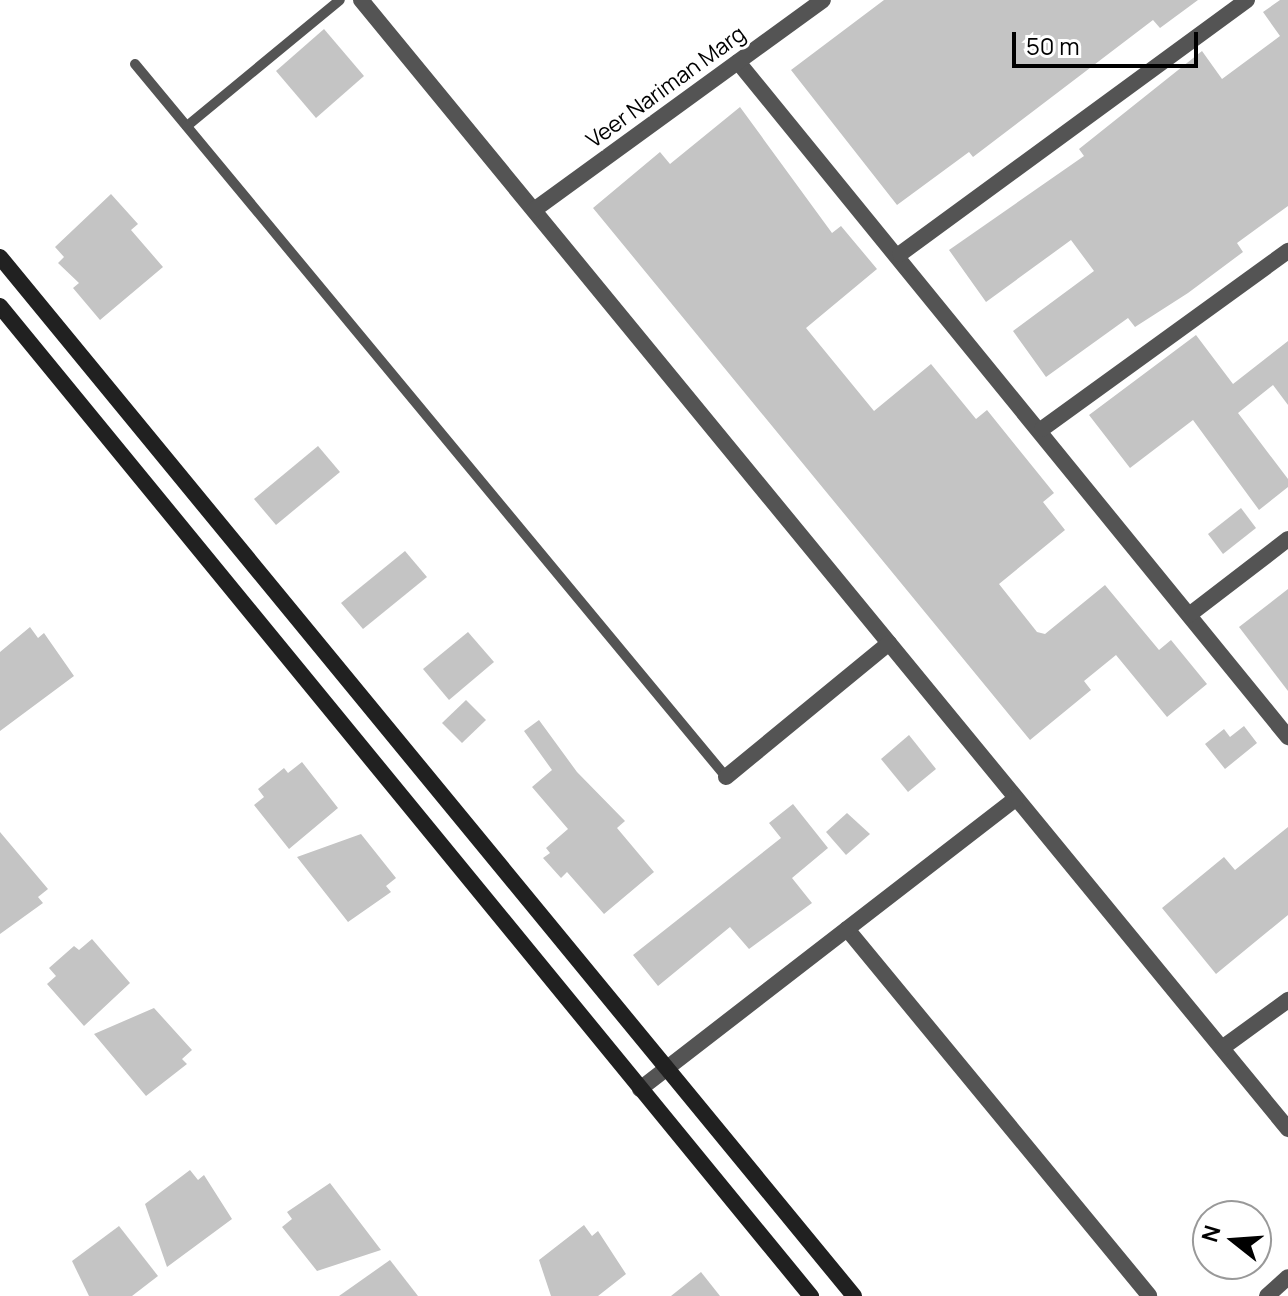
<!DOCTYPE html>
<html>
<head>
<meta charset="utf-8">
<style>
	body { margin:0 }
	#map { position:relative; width:1288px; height:1296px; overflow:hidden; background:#fff; font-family:Manrope,sans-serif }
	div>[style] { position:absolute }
	.building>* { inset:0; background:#c4c4c4 }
	.service>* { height:10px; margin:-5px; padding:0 5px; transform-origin:5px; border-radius:5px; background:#545454 }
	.minor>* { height:16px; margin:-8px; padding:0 8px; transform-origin:8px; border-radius:8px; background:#545454 }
	.secondary>* { height:16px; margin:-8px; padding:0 8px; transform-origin:8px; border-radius:8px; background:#212121 }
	span { translate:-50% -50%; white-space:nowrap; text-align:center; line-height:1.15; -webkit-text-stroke:6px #fff; paint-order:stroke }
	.street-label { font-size:22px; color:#000 }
	.north { position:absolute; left:1192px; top:1200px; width:80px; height:80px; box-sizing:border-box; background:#fff; border:2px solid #999; border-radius:50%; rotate:287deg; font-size:22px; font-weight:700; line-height:32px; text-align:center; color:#000 }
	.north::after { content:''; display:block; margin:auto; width:28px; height:36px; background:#000; clip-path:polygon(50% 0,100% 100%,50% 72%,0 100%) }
	.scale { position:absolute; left:1012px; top:32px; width:186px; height:36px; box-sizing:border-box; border:4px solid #000; border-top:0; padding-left:10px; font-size:24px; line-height:28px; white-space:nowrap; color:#000; -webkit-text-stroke:6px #fff; paint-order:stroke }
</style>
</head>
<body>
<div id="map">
	<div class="building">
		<i style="clip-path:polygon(884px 0,1198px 0,1160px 28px,1153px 20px,973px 157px,969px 152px,897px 205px,791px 70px)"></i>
		<i style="clip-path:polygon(1280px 0,1288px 0,1288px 206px,1237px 243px,1243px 252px,1188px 293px,1135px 327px,1128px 318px,1046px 377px,1013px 331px,1094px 271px,1071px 240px,986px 302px,949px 250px,1084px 156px,1079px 149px,1202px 51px,1222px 79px,1280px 36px,1263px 12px)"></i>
		<i style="clip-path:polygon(324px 29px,364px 76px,316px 118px,276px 71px)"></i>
		<i style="clip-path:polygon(740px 107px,832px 233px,841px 226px,877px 269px,806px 328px,874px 411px,931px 364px,976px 419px,987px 410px,1054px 493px,1043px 502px,1065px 530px,999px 584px,1037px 632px,1045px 634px,1105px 585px,1159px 650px,1171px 640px,1207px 684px,1167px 717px,1116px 655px,1084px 681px,1091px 690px,1030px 740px,593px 208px,660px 152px,670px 164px)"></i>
		<i style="clip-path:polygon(111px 194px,138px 224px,131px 230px,163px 267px,100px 320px,73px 288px,79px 283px,58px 263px,64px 257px,55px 247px)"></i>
		<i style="clip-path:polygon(1196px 335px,1233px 384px,1288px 341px,1288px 405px,1273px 385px,1238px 413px,1288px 479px,1288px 487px,1259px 510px,1193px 420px,1130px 468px,1089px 415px)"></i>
		<i style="clip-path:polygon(318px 446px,340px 472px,276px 525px,254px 499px)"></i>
		<i style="clip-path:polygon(1241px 508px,1256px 528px,1223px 554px,1208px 534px)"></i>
		<i style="clip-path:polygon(405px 551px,427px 577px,363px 629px,341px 603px)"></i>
		<i style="clip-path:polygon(1288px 589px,1288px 691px,1239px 627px)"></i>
		<i style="clip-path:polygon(30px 627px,38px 638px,44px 633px,74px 676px,0 731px,0 652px)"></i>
		<i style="clip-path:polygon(468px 632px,494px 662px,449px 700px,423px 669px)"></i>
		<i style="clip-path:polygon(466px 700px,486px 720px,462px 743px,442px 723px)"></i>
		<i style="clip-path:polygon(539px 720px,577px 772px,625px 821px,617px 828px,654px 872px,604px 914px,567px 872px,561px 878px,543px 858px,550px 853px,546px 848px,568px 829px,532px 787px,552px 770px,524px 731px)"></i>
		<i style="clip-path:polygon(1244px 726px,1257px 743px,1225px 769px,1205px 744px,1224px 729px,1230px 737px)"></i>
		<i style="clip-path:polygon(909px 735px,936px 769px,908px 792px,881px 759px)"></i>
		<i style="clip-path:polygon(302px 762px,338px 808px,289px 849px,254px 805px,264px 797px,258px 789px,284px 768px,288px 773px)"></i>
		<i style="clip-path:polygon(793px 804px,828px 848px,792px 878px,812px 903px,749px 949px,730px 927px,658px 986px,633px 955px,781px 838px,769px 823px)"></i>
		<i style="clip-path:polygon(847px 813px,870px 834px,846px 855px,826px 832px)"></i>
		<i style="clip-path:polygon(1288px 827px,1288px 915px,1216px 974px,1162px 908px,1224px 857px,1235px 870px)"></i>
		<i style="clip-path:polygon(0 832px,48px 889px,38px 897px,43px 903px,0 934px)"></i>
		<i style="clip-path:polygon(361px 834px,396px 878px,386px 886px,391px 892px,348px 922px,297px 857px)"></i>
		<i style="clip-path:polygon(92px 939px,130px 983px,84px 1026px,47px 984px,56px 976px,49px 968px,74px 946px,79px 950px)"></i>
		<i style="clip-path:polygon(154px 1008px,192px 1050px,182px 1059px,187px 1064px,146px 1096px,94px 1034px)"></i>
		<i style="clip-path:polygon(190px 1170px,198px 1180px,204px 1175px,232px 1219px,167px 1267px,145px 1204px)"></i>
		<i style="clip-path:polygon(330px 1183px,381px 1250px,317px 1271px,282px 1227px,292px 1219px,287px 1212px)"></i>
		<i style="clip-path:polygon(584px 1225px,592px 1236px,598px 1231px,626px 1274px,598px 1296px,551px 1296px,539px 1260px)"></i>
		<i style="clip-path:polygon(119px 1226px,158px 1276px,132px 1296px,89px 1296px,72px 1261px)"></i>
		<i style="clip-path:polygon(390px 1260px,418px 1296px,339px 1296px)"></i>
		<i style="clip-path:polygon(701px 1272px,720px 1296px,671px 1296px)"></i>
	</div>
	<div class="service">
		<i style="left:135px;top:64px;width:926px;rotate:50.34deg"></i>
		<i style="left:187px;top:126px;width:198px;rotate:-39.5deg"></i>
	</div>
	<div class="minor">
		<i style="left:361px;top:0;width:1461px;rotate:50.61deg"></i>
		<i style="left:738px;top:62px;width:871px;rotate:50.83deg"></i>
		<i style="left:534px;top:210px;width:357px;rotate:-36deg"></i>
		<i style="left:900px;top:254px;width:430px;rotate:-36.2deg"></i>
		<i style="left:1042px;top:429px;width:304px;rotate:-35.9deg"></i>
		<i style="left:1189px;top:615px;width:125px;rotate:-37.5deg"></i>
		<i style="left:726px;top:777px;width:211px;rotate:-39.4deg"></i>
		<i style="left:847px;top:929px;width:475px;rotate:50.5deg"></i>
		<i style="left:1222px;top:1048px;width:82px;rotate:-36deg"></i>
		<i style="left:640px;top:1089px;width:475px;rotate:-37.7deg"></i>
		<i style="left:1267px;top:1296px;width:28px;rotate:-42deg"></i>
	</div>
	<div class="secondary">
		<i style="left:0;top:257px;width:1345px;rotate:50.58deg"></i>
		<i style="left:0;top:306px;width:1280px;rotate:50.68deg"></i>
	</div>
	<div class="street-label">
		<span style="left:666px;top:87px;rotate:-36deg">Veer Nariman Marg</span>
	</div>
	<div class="north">N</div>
	<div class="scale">50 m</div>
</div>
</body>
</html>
